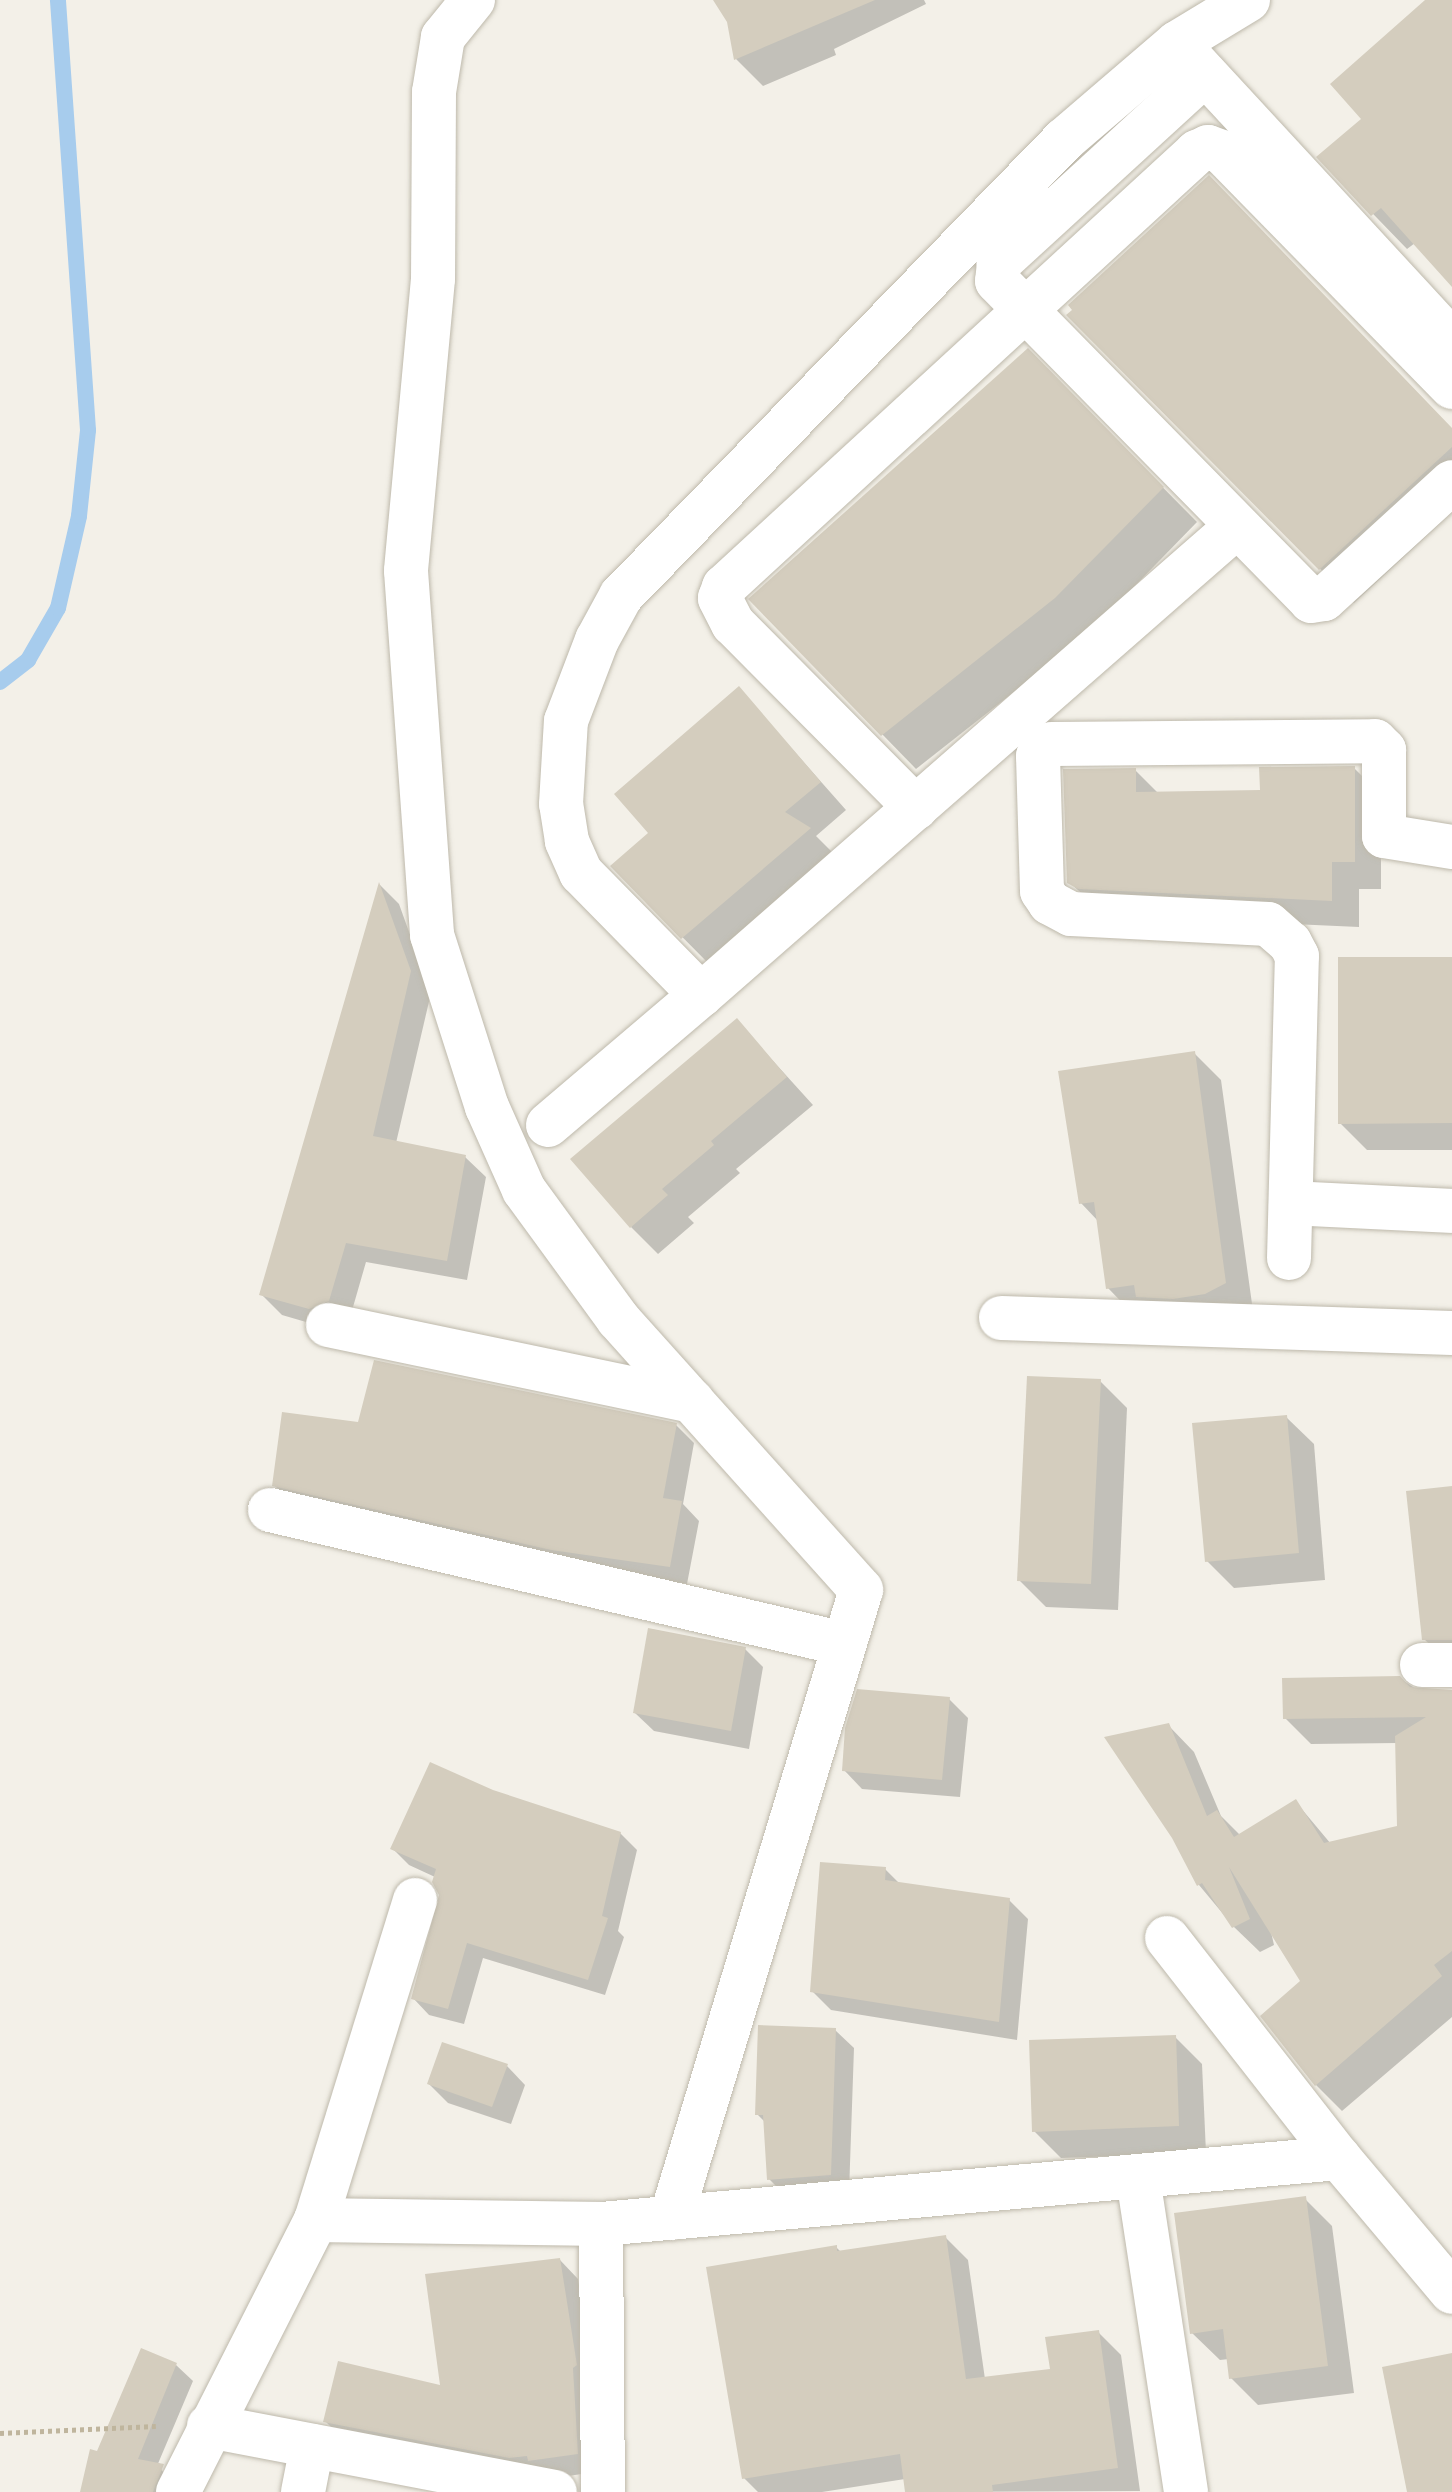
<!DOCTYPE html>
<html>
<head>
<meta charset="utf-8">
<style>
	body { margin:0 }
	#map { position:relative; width:1452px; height:2492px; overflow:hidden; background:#f3f0e8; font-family:"Source Sans 3",sans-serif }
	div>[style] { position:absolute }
	.shadow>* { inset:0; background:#0003 }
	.stream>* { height:16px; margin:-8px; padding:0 8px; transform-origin:8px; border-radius:8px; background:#a7cced }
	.building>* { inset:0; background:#d4cdbe }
	.path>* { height:5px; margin-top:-2.5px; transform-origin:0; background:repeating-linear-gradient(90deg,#bfb59d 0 4px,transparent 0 8px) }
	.roads { filter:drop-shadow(0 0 2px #beb9ab) drop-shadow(0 0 2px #beb9ab) }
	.minor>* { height:44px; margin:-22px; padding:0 22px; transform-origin:22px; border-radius:22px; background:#fff }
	span { translate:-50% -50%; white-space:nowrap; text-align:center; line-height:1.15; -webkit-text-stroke:7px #fff; paint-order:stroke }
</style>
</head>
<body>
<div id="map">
	<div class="shadow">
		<i style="clip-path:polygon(715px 0,924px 0,926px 4px,834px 49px,836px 55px,763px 86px,736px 59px,729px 21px)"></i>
		<i style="clip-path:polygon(1428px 0,1452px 0,1452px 284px,1415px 243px,1407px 249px,1319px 158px,1364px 119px)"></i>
		<i style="clip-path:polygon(1069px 315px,1452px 429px,1452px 512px,1354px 603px)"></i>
		<i style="clip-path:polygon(1028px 351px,1197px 522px,1090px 632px,916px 769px,882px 734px)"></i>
		<i style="clip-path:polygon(739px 689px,846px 810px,816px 836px,836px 856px,710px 965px,612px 866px,651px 833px)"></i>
		<i style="clip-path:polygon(1354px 768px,1381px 795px,1381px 889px,1359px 889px,1359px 927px,1107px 916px,1069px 882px,1135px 770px,1158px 793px,1262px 792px)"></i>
		<i style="clip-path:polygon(380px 885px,399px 904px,431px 993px,396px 1143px,465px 1157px,486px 1177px,467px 1280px,366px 1262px,349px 1321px,330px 1329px,282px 1315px,261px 1294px)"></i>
		<i style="clip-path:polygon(1452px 959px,1452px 1150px,1367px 1150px,1340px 1123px)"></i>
		<i style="clip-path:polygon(737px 1021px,813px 1105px,736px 1169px,740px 1173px,688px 1217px,694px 1223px,658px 1254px,631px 1227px)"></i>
		<i style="clip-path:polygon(1194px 1053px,1221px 1080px,1253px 1311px,1135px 1316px,1108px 1288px,1098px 1221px,1081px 1203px)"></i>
		<i style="clip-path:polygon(1100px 1381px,1127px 1408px,1118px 1610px,1046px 1607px,1019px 1580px)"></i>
		<i style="clip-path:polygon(1286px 1417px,1314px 1444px,1325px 1580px,1234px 1588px,1207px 1561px)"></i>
		<i style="clip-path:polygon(359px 1424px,676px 1425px,694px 1443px,683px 1504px,699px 1521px,687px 1584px,570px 1567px,292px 1503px,274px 1485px)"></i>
		<i style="clip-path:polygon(1452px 1488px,1452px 1665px,1424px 1639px)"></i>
		<i style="clip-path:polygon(745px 1649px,763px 1667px,749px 1749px,654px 1731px,635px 1713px)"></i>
		<i style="clip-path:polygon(1399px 1678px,1421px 1692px,1452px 1692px,1452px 2017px,1342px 2111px,1316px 2085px,1302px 1981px,1271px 1932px,1274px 1945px,1260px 1952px,1234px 1927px,1199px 1885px,1173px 1837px,1168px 1725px,1194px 1752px,1221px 1816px,1241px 1836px,1295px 1801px,1331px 1844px,1399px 1827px,1398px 1743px,1311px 1744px,1285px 1718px)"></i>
		<i style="clip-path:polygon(949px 1699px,968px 1718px,960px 1797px,862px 1789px,844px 1770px)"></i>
		<i style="clip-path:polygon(493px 1792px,620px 1833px,637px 1850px,618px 1931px,624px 1937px,605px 1995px,483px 1958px,464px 2024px,429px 2015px,413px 1998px,442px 1895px,435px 1877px,409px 1865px,393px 1849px)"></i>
		<i style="clip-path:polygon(885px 1869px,900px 1884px,1009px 1900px,1028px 1919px,1017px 2040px,831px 2010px,812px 1991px)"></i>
		<i style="clip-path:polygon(835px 2030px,854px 2048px,849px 2193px,788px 2198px,769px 2179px,765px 2122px,757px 2114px)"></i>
		<i style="clip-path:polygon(1175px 2037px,1202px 2064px,1206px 2153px,1061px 2158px,1034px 2131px)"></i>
		<i style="clip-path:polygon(507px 2066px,525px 2085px,511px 2124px,448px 2103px,429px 2084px)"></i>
		<i style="clip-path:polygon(1305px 2199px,1332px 2226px,1354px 2393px,1258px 2405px,1231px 2378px,1229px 2359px,1220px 2360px,1192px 2333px)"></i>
		<i style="clip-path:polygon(945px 2237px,968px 2260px,985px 2379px,1052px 2371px,1098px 2332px,1121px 2355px,1140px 2491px,907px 2492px,905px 2479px,822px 2492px,758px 2492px,744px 2478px,836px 2247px,841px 2252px)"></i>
		<i style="clip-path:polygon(560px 2260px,578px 2279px,595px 2385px,595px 2472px,548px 2479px,344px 2440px,326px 2422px,442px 2388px)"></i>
		<i style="clip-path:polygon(176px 2365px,193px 2381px,157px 2466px,172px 2480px,170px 2492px,84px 2492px,98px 2453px)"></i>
	</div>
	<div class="stream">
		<i style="left:0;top:682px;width:36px;rotate:-38deg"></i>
		<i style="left:28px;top:660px;width:60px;rotate:-60deg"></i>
		<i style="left:58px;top:608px;width:94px;rotate:-77.1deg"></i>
		<i style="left:79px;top:516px;width:86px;rotate:-84deg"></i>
		<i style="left:88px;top:430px;width:431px;rotate:-94deg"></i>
	</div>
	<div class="building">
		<i style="clip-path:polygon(713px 0,875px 0,734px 60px,727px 22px)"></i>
		<i style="clip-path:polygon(1425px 0,1452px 0,1452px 287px,1381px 208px,1371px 216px,1316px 157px,1361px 119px,1330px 84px)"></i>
		<i style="clip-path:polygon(1209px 175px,1452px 428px,1452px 447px,1319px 570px,1066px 315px,1072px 310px,1068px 305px)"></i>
		<i style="clip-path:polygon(1028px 348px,1164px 487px,1055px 598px,881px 736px,748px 599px)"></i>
		<i style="clip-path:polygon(739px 686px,821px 782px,785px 812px,811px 828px,681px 939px,610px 866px,648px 833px,614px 794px)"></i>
		<i style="clip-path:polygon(1355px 766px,1355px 862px,1332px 862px,1332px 901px,1078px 889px,1067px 883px,1063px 769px,1136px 768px,1136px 792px,1260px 790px,1259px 767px)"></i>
		<i style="clip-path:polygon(379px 882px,411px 971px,373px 1136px,466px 1155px,447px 1261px,346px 1243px,329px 1301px,309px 1309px,259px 1295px)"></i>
		<i style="clip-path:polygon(1338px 957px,1452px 957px,1452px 1123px,1338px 1124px)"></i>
		<i style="clip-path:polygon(737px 1018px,787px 1077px,711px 1141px,714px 1145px,662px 1189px,668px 1195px,630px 1228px,570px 1159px)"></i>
		<i style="clip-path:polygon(1195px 1051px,1226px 1283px,1205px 1294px,1173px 1299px,1136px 1297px,1134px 1285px,1106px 1289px,1094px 1202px,1079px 1204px,1058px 1071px)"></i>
		<i style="clip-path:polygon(374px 1360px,677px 1423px,663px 1498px,682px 1501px,670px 1567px,551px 1550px,272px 1486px,282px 1412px,358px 1422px)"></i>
		<i style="clip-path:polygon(1027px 1376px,1101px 1379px,1091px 1584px,1017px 1581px)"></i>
		<i style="clip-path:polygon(1287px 1415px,1299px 1553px,1205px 1562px,1192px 1423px)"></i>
		<i style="clip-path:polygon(1452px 1486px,1452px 1640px,1422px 1640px,1406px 1491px)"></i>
		<i style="clip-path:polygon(648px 1628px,746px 1647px,731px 1731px,633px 1713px)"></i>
		<i style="clip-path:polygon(1400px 1676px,1410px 1687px,1452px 1690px,1452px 1951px,1434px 1965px,1442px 1976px,1315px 2086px,1260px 2016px,1300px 1981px,1229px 1867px,1250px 1919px,1232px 1928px,1202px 1883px,1197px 1886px,1172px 1838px,1104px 1737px,1169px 1723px,1207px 1816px,1217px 1810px,1234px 1837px,1296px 1799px,1324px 1843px,1397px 1826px,1395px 1736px,1426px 1717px,1283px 1719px,1282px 1678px)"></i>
		<i style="clip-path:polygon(857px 1689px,950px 1697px,942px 1780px,842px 1771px,845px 1728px)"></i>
		<i style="clip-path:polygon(430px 1762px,493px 1790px,621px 1832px,602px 1916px,608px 1918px,588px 1980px,467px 1943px,448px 2009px,411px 1999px,439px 1895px,432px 1882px,436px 1869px,390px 1849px)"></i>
		<i style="clip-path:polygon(820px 1862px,886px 1867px,885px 1880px,1010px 1898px,999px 2022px,810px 1992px)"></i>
		<i style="clip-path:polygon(758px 2025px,836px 2028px,831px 2175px,767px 2180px,763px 2115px,755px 2115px)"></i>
		<i style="clip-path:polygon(1176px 2035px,1179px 2126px,1032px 2132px,1029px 2040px)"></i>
		<i style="clip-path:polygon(442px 2042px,508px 2064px,492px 2107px,427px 2084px)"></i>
		<i style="clip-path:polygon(1306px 2196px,1328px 2366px,1229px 2379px,1223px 2329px,1190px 2334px,1174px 2213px)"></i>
		<i style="clip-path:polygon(946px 2235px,966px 2379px,1050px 2369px,1045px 2337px,1099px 2330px,1118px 2468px,992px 2485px,993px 2492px,905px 2492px,900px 2454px,742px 2479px,706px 2267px,837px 2245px,837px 2251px)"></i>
		<i style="clip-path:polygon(560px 2258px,577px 2365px,573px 2368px,578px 2454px,528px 2461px,527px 2456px,509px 2458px,323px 2422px,338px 2361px,440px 2385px,425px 2274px)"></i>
		<i style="clip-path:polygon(141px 2348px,177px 2363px,138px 2459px,164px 2464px,153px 2492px,80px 2492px,90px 2449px,97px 2451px)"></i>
		<i style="clip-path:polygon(1452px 2353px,1452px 2492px,1407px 2492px,1382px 2367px)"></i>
	</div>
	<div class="path">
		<i style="left:0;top:2433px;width:156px;rotate:-2.6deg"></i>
	</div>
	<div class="roads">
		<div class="minor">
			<i style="left:473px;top:0;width:48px;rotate:129deg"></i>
			<i style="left:443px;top:37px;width:56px;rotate:99.3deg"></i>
			<i style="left:434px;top:92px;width:187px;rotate:90.3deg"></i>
			<i style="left:433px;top:279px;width:293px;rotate:95.3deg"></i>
			<i style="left:406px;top:571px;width:365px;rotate:85.9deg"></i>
			<i style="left:432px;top:935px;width:181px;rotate:72.3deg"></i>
			<i style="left:487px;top:1107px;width:91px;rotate:66deg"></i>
			<i style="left:524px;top:1190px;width:160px;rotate:53.9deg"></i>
			<i style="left:618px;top:1319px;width:364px;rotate:48.1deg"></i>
			<i style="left:861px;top:1590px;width:656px;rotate:106.83deg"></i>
			<i style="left:1187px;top:54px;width:391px;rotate:47.3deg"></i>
			<i style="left:1205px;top:74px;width:280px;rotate:137.5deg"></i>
			<i style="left:999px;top:263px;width:18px;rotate:96deg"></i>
			<i style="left:997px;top:281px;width:448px;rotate:45.5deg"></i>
			<i style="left:1311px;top:601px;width:13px;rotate:-9deg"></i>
			<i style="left:1324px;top:599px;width:173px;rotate:-42.4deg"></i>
			<i style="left:916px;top:808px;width:260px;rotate:-134.8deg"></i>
			<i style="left:733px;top:624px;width:29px;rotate:-117deg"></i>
			<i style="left:720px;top:598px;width:12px;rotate:-70deg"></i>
			<i style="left:724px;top:587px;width:643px;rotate:-42.6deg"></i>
			<i style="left:1197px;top:152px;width:12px;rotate:-24deg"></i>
			<i style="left:1208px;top:147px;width:15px;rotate:20deg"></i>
			<i style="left:1222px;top:152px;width:329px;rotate:45.6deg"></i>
			<i style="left:701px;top:995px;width:711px;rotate:-41.18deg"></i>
			<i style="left:548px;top:1125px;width:201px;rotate:-40.4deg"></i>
			<i style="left:701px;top:995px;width:171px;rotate:-134.5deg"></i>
			<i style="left:581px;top:873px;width:35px;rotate:-114deg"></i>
			<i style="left:567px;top:841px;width:37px;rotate:-99deg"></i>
			<i style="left:561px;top:804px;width:83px;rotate:-86.6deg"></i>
			<i style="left:566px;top:721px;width:87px;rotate:-69.1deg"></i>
			<i style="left:597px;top:640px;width:50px;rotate:-61.4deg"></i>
			<i style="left:621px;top:596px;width:636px;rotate:-45.83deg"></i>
			<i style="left:1064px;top:140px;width:149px;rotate:-40.6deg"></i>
			<i style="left:1177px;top:43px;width:83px;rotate:-31.2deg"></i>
			<i style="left:1291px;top:1203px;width:161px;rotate:2.8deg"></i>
			<i style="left:1289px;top:1258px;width:302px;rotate:-88.5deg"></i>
			<i style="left:1297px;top:956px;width:15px;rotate:-118deg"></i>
			<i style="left:1290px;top:943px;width:29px;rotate:-139deg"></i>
			<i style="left:1268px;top:924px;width:197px;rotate:-177.1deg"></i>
			<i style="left:1071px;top:914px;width:24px;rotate:-152deg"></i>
			<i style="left:1050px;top:903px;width:14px;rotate:-124deg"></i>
			<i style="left:1042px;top:891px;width:135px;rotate:-91.7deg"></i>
			<i style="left:1038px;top:756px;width:18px;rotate:-41deg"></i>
			<i style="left:1052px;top:744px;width:323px;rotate:-0.5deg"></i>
			<i style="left:1375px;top:741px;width:13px;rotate:45deg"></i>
			<i style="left:1384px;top:750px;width:86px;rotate:90deg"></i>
			<i style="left:1384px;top:836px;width:69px;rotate:9.2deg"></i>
			<i style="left:1001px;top:1318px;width:451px;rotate:1.9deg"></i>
			<i style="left:328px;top:1325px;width:372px;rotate:11.8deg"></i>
			<i style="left:270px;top:1510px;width:589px;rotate:13.14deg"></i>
			<i style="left:1422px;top:1665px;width:30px"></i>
			<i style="left:1167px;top:1938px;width:279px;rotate:52deg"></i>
			<i style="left:1339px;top:2158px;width:175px;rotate:49.9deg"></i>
			<i style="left:1138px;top:2178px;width:318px;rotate:81.3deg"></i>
			<i style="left:316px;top:2220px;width:335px;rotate:-72.8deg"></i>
			<i style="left:601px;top:2224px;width:268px;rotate:89.6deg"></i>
			<i style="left:209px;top:2426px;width:352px;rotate:10.8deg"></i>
			<i style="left:178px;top:2492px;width:305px;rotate:-63.1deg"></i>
			<i style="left:316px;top:2220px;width:285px;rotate:0.8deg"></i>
			<i style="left:601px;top:2224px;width:741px;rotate:-5.11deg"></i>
			<i style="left:303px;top:2492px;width:47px;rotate:-78.9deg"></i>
		</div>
	</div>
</div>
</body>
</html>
